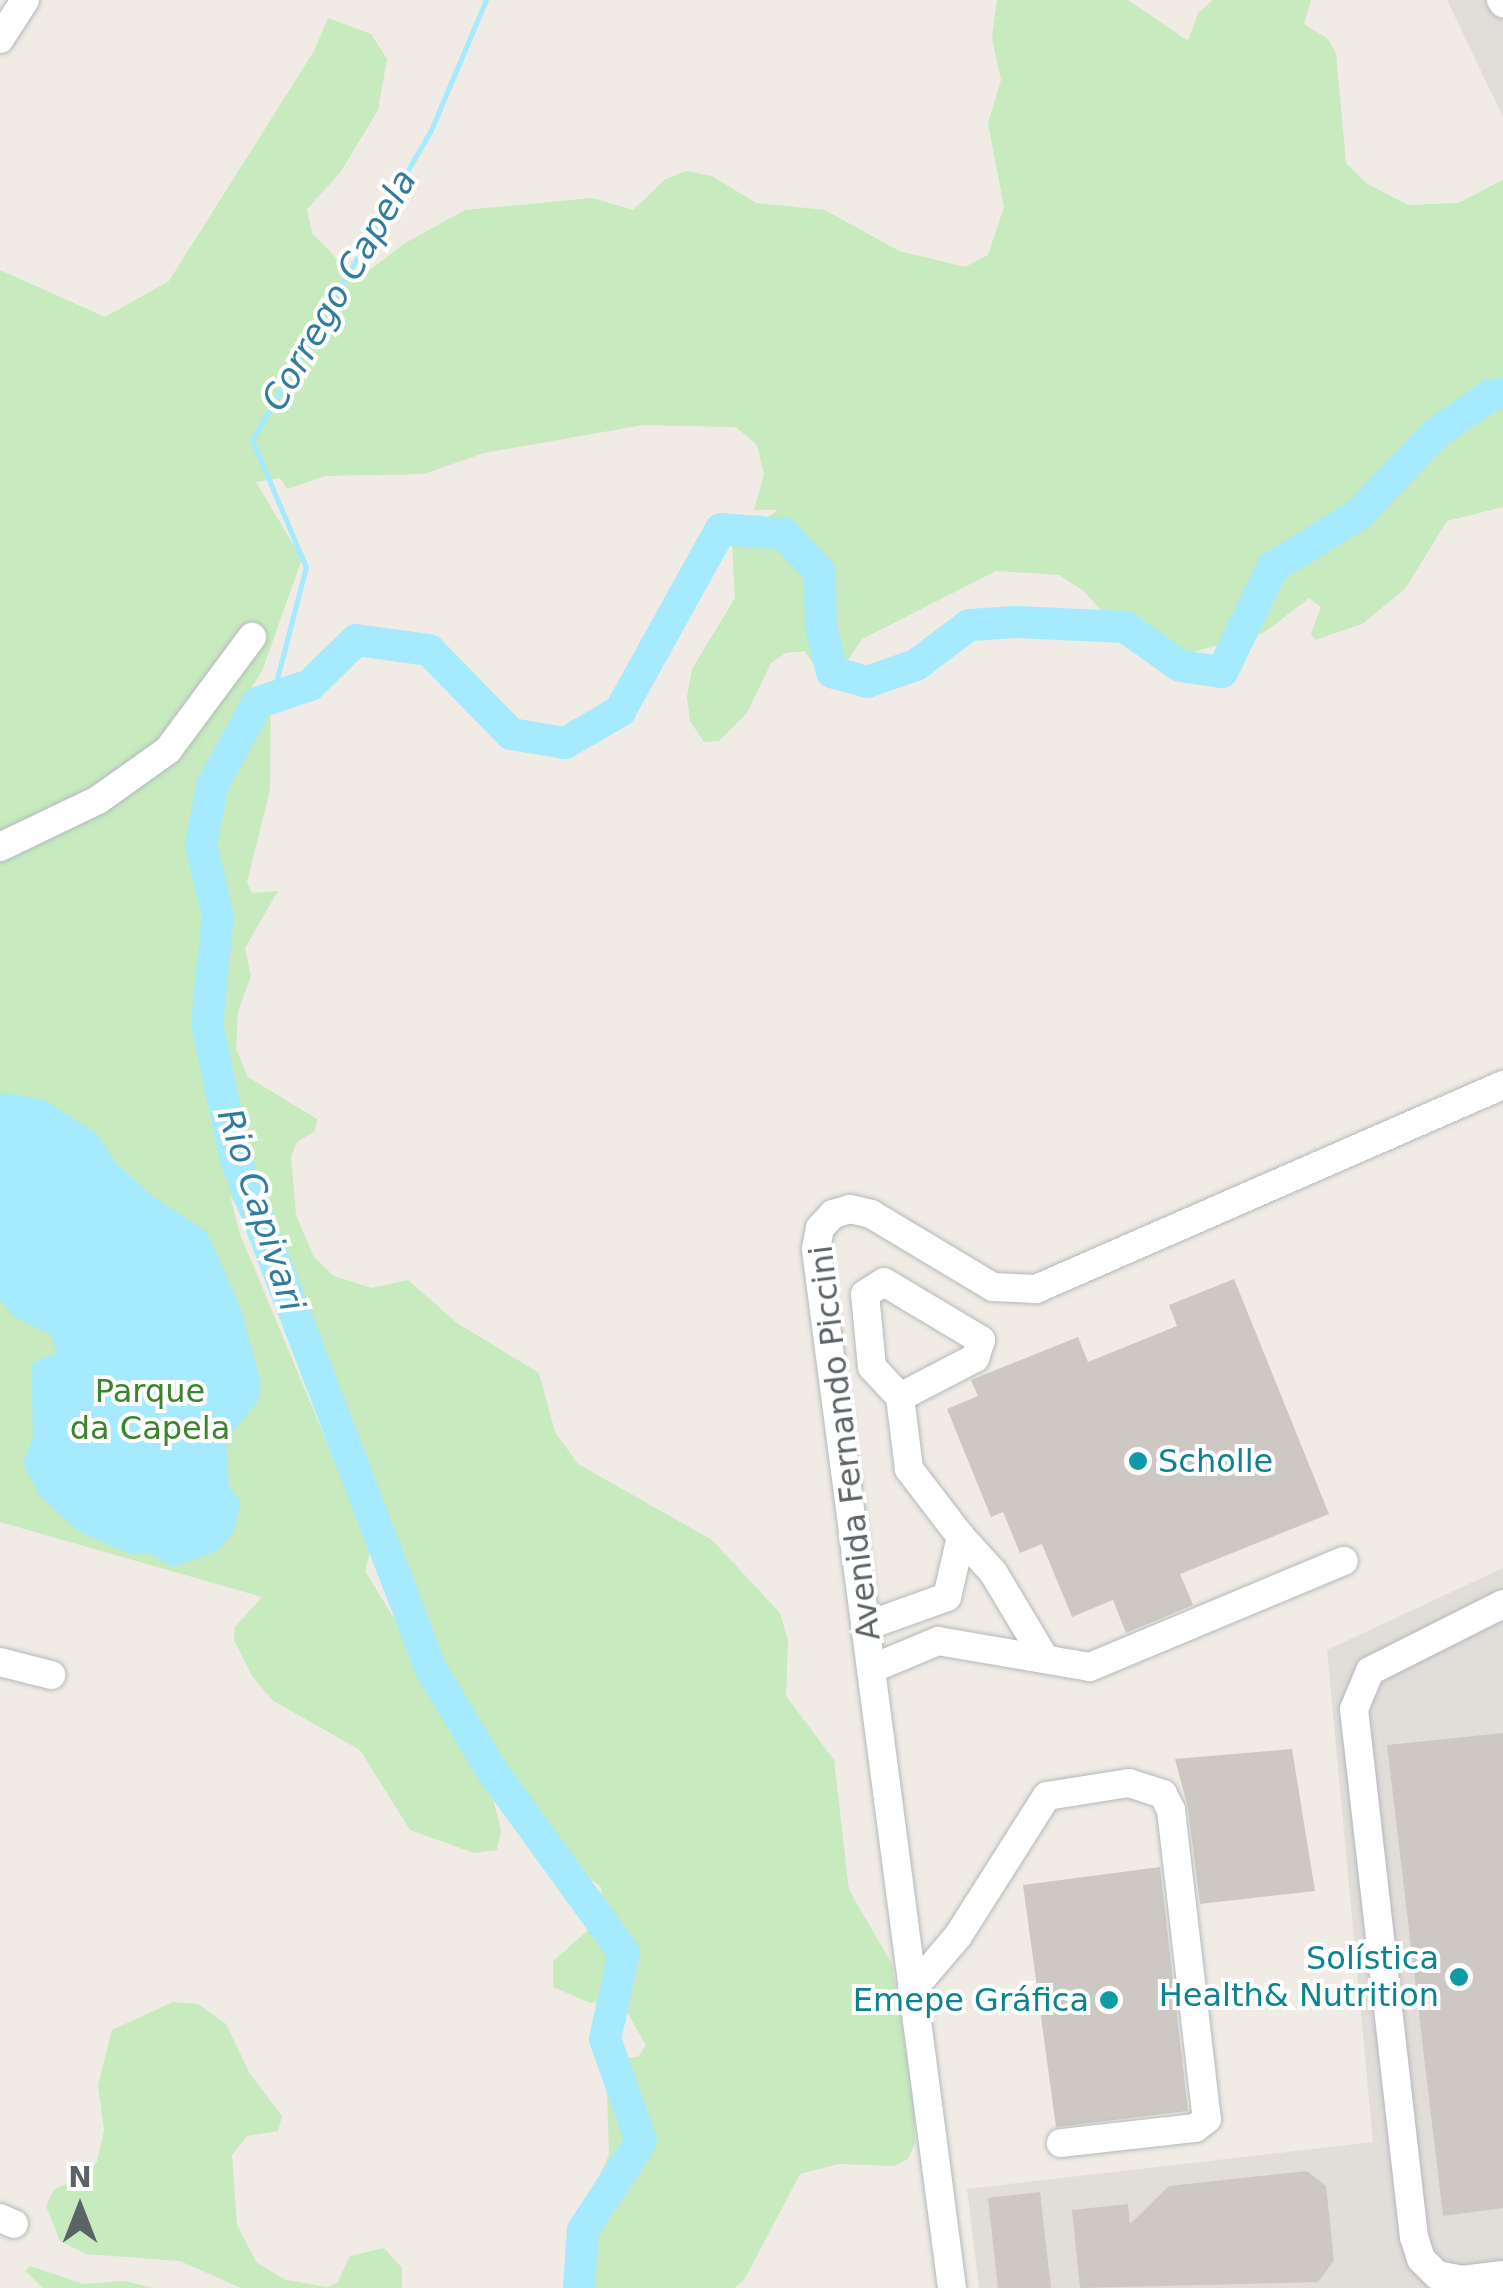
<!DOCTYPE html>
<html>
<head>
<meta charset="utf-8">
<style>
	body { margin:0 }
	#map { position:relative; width:1503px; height:2288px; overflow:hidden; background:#f0ebe4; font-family:"DejaVu Sans",sans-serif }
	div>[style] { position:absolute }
	.industrial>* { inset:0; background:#e1ddd9 }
	.green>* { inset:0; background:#c7eabf }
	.water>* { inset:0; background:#a5eaff }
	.stream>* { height:5px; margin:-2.5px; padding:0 2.5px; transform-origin:2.5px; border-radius:2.5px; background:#a5eaff }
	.river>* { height:32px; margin:-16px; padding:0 16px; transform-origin:16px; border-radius:16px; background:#a5eaff }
	.building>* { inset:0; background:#cdc8c3 }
	.roads { filter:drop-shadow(0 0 2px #b5b9bc) drop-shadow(0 0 2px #b5b9bc) }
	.minor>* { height:28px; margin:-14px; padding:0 14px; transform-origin:14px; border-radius:14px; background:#fff }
	.dots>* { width:28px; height:28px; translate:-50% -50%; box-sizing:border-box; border:5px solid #fff; border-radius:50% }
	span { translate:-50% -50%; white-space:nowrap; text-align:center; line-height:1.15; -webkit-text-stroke:8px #fff; paint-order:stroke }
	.park-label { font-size:32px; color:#3a842d }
	.street-label { font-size:32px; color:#5c6366 }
	.culture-label { font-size:32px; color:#0d838f }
	.left { translate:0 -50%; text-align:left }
	.right { translate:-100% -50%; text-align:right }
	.water-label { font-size:35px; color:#327d9f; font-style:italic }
	.north { position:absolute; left:30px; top:2158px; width:100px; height:100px; -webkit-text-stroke:8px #fff; paint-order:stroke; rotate:0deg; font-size:28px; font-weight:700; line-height:40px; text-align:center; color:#5c6366 }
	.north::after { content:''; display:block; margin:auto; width:35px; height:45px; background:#5c6366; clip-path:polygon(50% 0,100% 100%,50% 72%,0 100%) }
</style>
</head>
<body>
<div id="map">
	<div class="industrial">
		<i style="clip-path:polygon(1447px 0,1503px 0,1503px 117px)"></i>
		<i style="clip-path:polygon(1503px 1568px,1503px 2288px,979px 2288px,967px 2189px,1373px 2142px,1327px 1650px)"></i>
	</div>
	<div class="green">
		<i style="clip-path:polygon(evenodd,997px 0,1128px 0,1188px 41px,1198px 13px,1213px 0,1311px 0,1304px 24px,1328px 39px,1336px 53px,1346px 163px,1366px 183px,1408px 205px,1458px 203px,1503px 180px,1503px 507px,1447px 521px,1405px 589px,1362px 624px,1315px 640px,1311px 634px,1321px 607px,1309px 598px,1265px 632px,1172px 658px,1142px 658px,1084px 591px,1059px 575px,996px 571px,862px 639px,829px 689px,805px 651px,786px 653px,771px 663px,747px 713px,719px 741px,704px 742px,690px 721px,687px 697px,692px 669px,735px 598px,732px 543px,778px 510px,754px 510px,764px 475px,757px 445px,736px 427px,643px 425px,484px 453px,424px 474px,325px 476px,287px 489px,280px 478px,256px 482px,302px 559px,262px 671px,245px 698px,271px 685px,270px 790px,247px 882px,252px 893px,278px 891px,245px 948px,251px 976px,238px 1011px,236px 1049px,248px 1077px,317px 1119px,315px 1131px,297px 1142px,291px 1156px,296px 1215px,314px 1257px,334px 1276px,371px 1288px,408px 1280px,457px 1323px,539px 1373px,555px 1432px,578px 1464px,712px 1540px,780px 1613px,788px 1640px,786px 1696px,834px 1760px,849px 1890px,892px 1964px,914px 2098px,915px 2143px,908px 2159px,895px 2166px,839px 2164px,800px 2174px,744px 2280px,734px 2288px,578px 2288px,569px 2241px,609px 2155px,606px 2059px,638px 2057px,646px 2045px,620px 2000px,591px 2003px,553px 1987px,553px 1961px,602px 1918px,601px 1887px,535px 1835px,485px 1768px,501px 1830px,497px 1850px,474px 1853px,410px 1830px,360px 1750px,272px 1700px,252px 1676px,234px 1640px,235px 1627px,262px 1597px,0 1522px,0 270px,105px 317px,169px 281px,314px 51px,328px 18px,371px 34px,387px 59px,378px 110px,340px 173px,307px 209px,312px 233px,357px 280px,405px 243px,465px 210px,592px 198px,633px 210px,664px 180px,686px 171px,712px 176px,756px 203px,825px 210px,899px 251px,965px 267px,988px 255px,1004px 207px,988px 123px,1001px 80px,992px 38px,997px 0,230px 1196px,265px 1249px,300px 1346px,344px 1432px,403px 1633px,365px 1571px,371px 1548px,240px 1234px,230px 1196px)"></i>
		<i style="clip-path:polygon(173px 2002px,198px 2004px,226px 2024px,250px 2074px,282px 2116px,278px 2131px,247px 2136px,232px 2155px,237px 2225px,257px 2263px,286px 2280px,327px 2287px,337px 2283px,350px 2256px,384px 2248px,402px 2268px,402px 2288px,241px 2288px,180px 2261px,86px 2254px,60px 2241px,46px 2206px,54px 2189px,87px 2175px,97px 2162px,104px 2130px,98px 2085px,112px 2030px)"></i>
		<i style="clip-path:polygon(30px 2266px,83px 2284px,124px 2281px,154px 2288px,43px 2288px,25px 2271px)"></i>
	</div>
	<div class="water">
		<i style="clip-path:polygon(5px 1093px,44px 1100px,97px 1134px,115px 1162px,152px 1196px,207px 1232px,241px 1309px,261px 1384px,259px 1399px,226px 1441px,229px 1486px,241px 1503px,233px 1533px,217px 1551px,173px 1567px,148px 1553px,130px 1554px,78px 1531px,39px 1495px,23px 1463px,33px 1436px,31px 1364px,56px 1353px,52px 1335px,15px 1317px,0 1300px,0 1094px)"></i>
	</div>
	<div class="stream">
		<i style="left:272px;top:698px;width:135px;rotate:-75.5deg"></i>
		<i style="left:306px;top:567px;width:138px;rotate:-113deg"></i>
		<i style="left:252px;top:440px;width:358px;rotate:-60deg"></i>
		<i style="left:431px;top:130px;width:141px;rotate:-67.1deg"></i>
	</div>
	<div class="river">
		<i style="left:579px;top:2288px;width:58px;rotate:-86.1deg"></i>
		<i style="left:583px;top:2230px;width:106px;rotate:-56.9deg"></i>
		<i style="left:641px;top:2141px;width:108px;rotate:-109.4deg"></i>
		<i style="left:605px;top:2039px;width:88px;rotate:-77.5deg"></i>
		<i style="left:624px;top:1953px;width:223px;rotate:-125.9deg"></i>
		<i style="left:493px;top:1772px;width:120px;rotate:-121deg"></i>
		<i style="left:431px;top:1669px;width:545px;rotate:-110.96deg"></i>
		<i style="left:236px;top:1160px;width:139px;rotate:-102deg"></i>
		<i style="left:207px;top:1024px;width:110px;rotate:-84.2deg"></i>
		<i style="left:218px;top:915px;width:72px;rotate:-103.7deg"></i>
		<i style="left:201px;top:845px;width:60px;rotate:-79.4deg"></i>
		<i style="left:212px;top:786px;width:94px;rotate:-61.5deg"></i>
		<i style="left:257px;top:703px;width:56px;rotate:-18.8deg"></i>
		<i style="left:310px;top:685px;width:64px;rotate:-44.4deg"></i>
		<i style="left:356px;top:640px;width:74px;rotate:7.8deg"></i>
		<i style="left:429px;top:650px;width:117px;rotate:45.7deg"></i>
		<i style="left:511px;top:734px;width:55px;rotate:9.5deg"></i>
		<i style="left:565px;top:743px;width:64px;rotate:-30.2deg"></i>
		<i style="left:620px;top:711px;width:208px;rotate:-61deg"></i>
		<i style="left:721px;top:529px;width:63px;rotate:4.5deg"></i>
		<i style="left:784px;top:534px;width:53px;rotate:47.3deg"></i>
		<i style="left:820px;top:573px;width:55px;rotate:89deg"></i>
		<i style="left:821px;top:628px;width:45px;rotate:76deg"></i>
		<i style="left:832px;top:672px;width:36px;rotate:16deg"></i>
		<i style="left:867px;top:682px;width:52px;rotate:-19.1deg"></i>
		<i style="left:916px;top:665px;width:66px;rotate:-37deg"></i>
		<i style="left:969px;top:625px;width:47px;rotate:-3.7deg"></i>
		<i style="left:1016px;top:622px;width:109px;rotate:2.6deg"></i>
		<i style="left:1125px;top:627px;width:67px;rotate:35.3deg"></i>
		<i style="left:1180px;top:666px;width:42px;rotate:8.1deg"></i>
		<i style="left:1222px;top:672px;width:117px;rotate:-64.1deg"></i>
		<i style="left:1273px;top:567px;width:101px;rotate:-31.6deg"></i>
		<i style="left:1359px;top:514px;width:110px;rotate:-46.5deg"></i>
		<i style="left:1435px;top:434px;width:68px;rotate:-34.9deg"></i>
		<i style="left:1491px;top:395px;width:12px;rotate:-5deg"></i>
	</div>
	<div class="building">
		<i style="clip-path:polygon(1234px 1279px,1329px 1514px,1180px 1574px,1193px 1605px,1126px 1633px,1113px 1600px,1072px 1617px,1042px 1544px,1020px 1553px,1003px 1512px,991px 1517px,947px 1409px,978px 1396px,971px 1380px,1078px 1337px,1088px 1362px,1177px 1326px,1169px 1305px)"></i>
		<i style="clip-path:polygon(1503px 1733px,1503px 2208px,1443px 2216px,1387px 1745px)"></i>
		<i style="clip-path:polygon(1292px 1749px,1315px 1891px,1200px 1904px,1188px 1808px,1175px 1759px)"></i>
		<i style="clip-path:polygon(1160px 1867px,1188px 2111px,1056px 2127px,1023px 1885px)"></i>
		<i style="clip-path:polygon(1307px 2171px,1326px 2186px,1334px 2261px,1318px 2282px,1080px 2288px,1072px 2210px,1128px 2204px,1130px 2224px,1169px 2186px)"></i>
		<i style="clip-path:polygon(1040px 2192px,1051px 2288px,998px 2288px,988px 2198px)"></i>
	</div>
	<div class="roads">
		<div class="minor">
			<i style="left:1501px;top:0;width:4px;rotate:56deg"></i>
			<i style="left:0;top:39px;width:46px;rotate:-57.3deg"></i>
			<i style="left:0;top:847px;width:109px;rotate:-25.6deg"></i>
			<i style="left:98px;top:800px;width:86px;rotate:-35.5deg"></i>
			<i style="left:168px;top:750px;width:141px;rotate:-53.4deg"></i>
			<i style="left:961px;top:1537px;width:47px;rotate:47.6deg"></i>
			<i style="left:993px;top:1572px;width:96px;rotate:59.1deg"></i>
			<i style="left:1503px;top:1604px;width:149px;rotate:153.3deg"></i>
			<i style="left:1370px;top:1671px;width:41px;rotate:112.8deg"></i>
			<i style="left:1354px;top:1709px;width:531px;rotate:83.52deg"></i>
			<i style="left:1414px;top:2237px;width:23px;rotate:72deg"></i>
			<i style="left:1421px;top:2259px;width:23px;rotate:45deg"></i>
			<i style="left:1437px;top:2275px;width:25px;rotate:11deg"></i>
			<i style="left:1462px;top:2280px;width:41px;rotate:-7deg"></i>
			<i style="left:866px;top:1626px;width:86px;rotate:-19.7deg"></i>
			<i style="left:947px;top:1597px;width:62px;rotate:-76.9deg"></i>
			<i style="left:961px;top:1537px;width:86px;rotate:-127.4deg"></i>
			<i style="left:909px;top:1469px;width:73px;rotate:-97.1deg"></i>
			<i style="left:900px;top:1397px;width:41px;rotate:-133deg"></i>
			<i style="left:872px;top:1367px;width:73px;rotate:-95.5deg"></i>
			<i style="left:865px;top:1294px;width:22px;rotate:-32deg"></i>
			<i style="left:884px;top:1282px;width:113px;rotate:30.9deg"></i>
			<i style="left:981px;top:1340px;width:19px;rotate:108deg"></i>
			<i style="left:975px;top:1358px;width:85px;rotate:152.5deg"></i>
			<i style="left:0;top:1662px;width:53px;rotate:14.3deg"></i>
			<i style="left:871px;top:1669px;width:73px;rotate:-22.7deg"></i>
			<i style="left:938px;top:1641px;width:154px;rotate:9.7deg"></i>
			<i style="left:1090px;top:1667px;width:275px;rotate:-22.7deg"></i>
			<i style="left:912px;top:1990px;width:71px;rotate:-49.6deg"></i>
			<i style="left:958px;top:1936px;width:166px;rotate:-57.6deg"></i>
			<i style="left:1047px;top:1796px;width:83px;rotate:-9deg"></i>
			<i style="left:1129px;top:1783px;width:36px;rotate:18deg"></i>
			<i style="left:1163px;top:1794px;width:18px;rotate:63deg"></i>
			<i style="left:1171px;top:1810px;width:311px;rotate:83.4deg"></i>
			<i style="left:1207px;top:2119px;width:15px;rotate:143deg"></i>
			<i style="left:1195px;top:2128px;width:135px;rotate:173.6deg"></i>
			<i style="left:0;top:2218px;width:15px;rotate:23deg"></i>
			<i style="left:952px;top:2288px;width:1048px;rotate:-97.46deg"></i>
			<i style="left:816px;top:1249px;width:21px;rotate:-79deg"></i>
			<i style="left:820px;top:1228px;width:19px;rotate:-47deg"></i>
			<i style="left:833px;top:1214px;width:18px;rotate:-16deg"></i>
			<i style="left:850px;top:1209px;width:22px;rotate:13deg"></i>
			<i style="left:871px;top:1214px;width:142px;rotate:30.9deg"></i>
			<i style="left:993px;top:1287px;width:43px;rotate:2.7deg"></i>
			<i style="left:1036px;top:1289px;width:510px;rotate:-23.6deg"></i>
		</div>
	</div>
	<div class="dots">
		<i style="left:1138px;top:1461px;background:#0f9aa8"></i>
		<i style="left:1459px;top:1977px;background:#0f9aa8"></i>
		<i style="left:1109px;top:2000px;background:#0f9aa8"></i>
	</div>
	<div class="park-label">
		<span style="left:150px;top:1410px">Parque<br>da Capela</span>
	</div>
	<div class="street-label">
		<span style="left:845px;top:1443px;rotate:-97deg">Avenida Fernando Piccini</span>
	</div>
	<div class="culture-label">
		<span class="left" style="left:1158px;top:1461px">Scholle</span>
		<span class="right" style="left:1439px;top:1977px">Solística<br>Health&amp; Nutrition</span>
		<span class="right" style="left:1089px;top:2000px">Emepe Gráfica</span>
	</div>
	<div class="water-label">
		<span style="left:339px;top:290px;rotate:-60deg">Corrego Capela</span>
		<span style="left:261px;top:1210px;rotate:72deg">Rio Capivari</span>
	</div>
	<div class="north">N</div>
</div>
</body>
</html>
